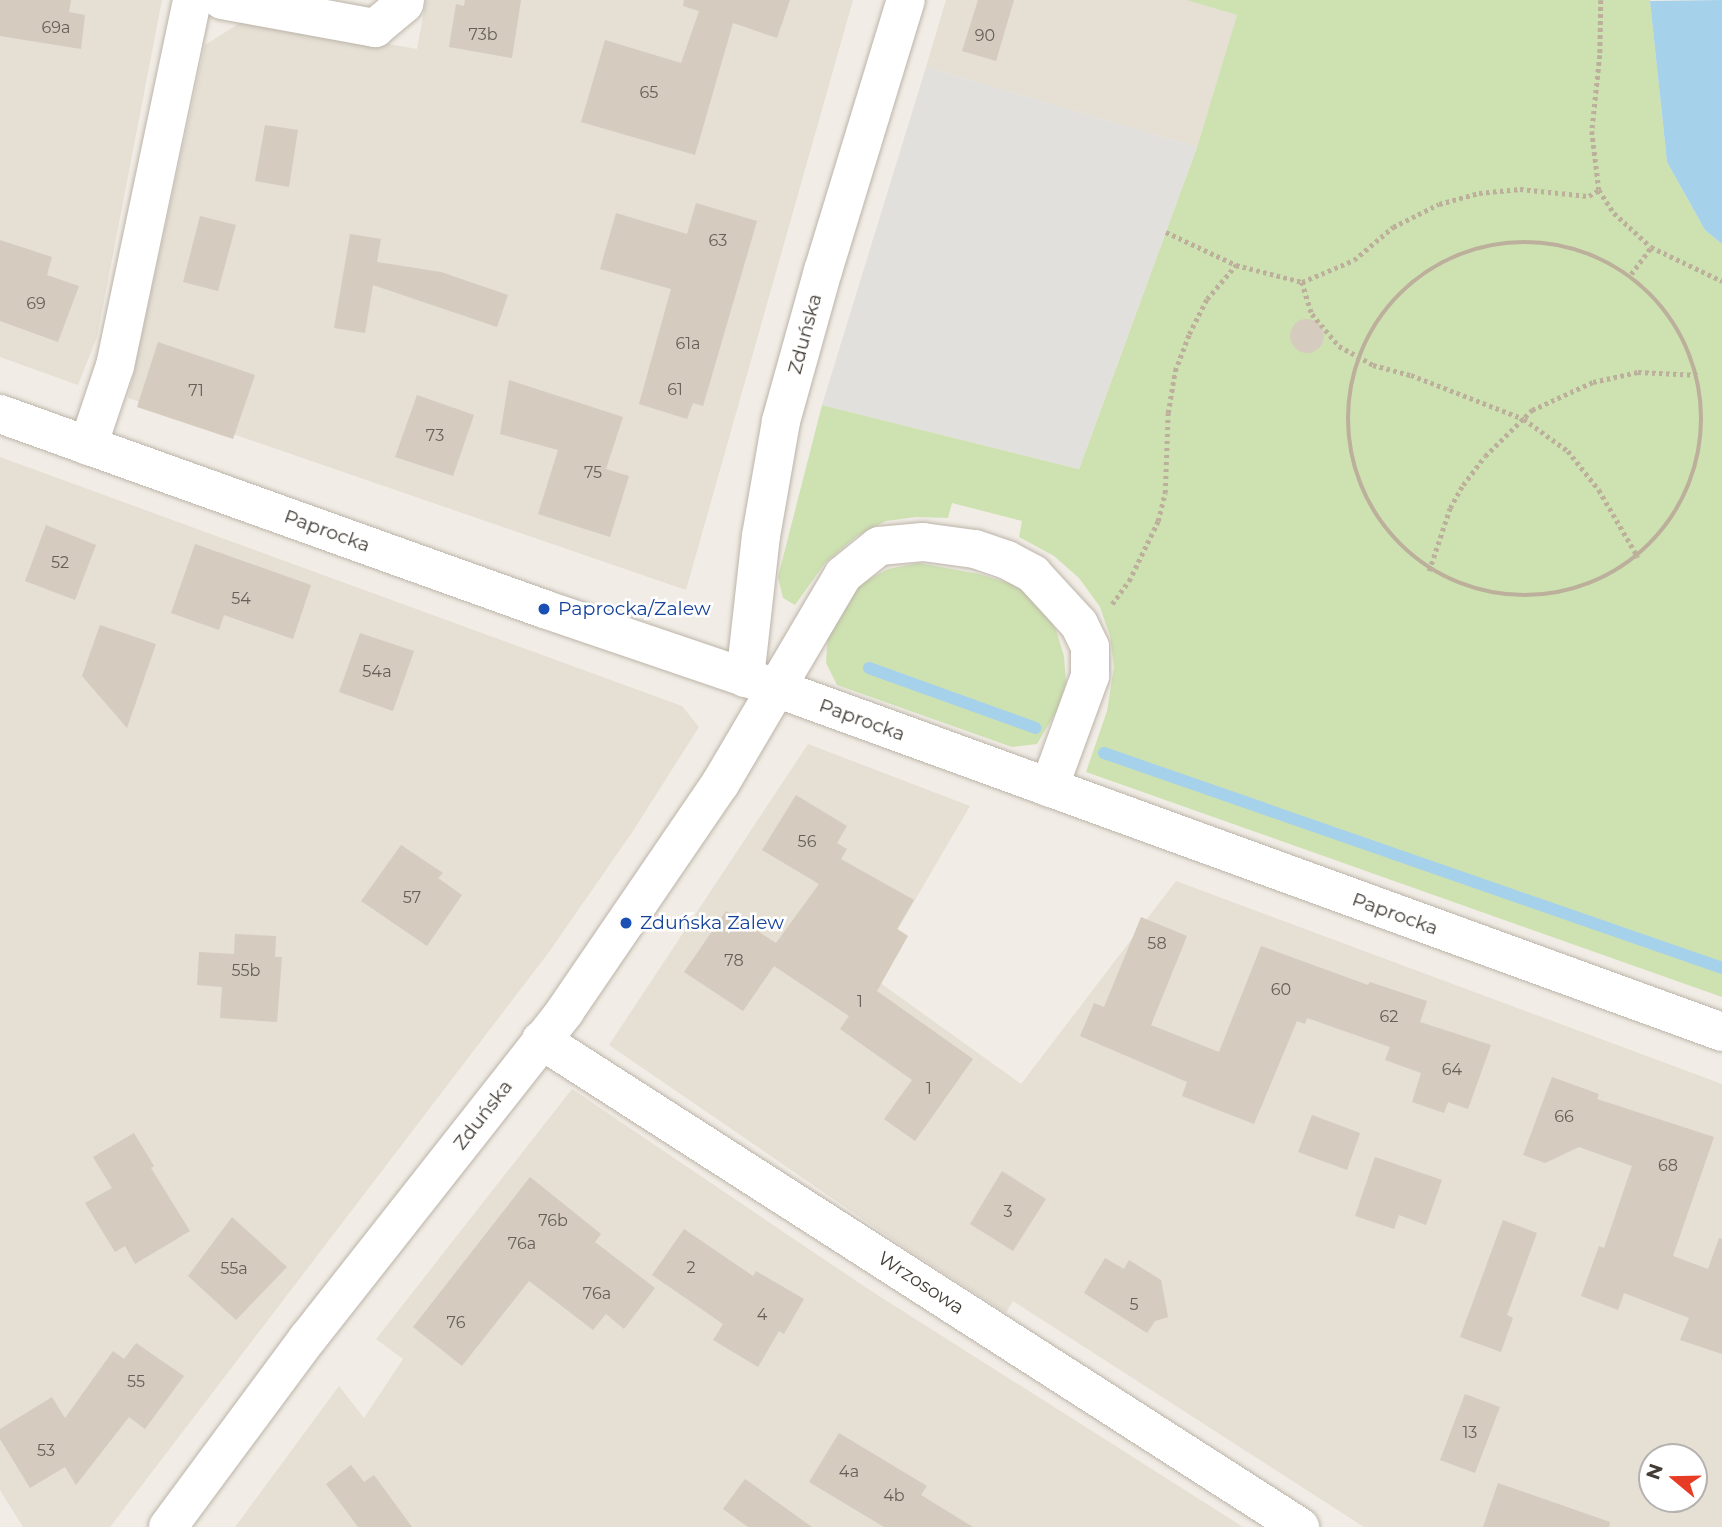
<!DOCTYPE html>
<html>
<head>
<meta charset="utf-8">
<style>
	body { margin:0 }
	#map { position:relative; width:1722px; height:1527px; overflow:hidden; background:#f1ede6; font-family:Montserrat,sans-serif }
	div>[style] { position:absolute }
	.residential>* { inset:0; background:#e5dfd4 }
	.green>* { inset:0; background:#cee2b1 }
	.parking>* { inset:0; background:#e2e0dd }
	.water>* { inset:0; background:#a6d1ea }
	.stream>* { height:12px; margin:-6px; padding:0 6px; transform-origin:6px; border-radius:6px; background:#a6d1ea }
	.building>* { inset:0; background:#d5cbbf }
	.round { border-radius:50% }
	.path>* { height:4.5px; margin-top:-2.25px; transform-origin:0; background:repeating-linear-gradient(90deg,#bcaf9b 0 3.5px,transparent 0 7px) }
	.path>.ring { margin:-2.25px; padding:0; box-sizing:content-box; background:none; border:4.5px solid #bcaf9b; border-radius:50% }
	.roads { filter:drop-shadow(0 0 2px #bcb4a9) drop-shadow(0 0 2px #bcb4a9) }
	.minor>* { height:38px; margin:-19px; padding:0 19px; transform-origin:19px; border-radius:19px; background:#fff }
	.dots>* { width:19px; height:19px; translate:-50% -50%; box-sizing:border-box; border:4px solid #fff; border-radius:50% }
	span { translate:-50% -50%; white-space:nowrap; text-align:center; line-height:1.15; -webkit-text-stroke:5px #fff; paint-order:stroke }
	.number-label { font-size:16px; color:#686058 }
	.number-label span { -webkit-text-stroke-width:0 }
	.street-label { font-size:19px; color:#433d36 }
	.transit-label { font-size:19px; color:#164399 }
	.left { translate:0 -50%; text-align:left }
	.north { position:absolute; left:1638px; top:1443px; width:70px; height:70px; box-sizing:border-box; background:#fff; border:2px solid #b4b1af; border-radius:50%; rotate:289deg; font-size:19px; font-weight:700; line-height:28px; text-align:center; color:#433d36 }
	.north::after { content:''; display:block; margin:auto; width:24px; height:32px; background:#e83b26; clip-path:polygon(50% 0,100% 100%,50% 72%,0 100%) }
</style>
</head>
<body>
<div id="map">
	<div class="residential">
		<i style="clip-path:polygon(0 0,162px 0,97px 337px,78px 385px,0 357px)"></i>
		<i style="clip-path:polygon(426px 0,853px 0,686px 590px,128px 398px,205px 45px,246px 19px,417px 49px)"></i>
		<i style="clip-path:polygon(946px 0,1186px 0,1237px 15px,1197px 147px,926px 67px)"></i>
		<i style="clip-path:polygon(0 457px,682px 706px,699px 727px,633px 831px,549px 952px,110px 1527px,23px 1527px,0 1490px)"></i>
		<i style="clip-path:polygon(evenodd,808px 744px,970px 806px,898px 929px,908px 936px,879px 982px,1021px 1084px,1176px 881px,1722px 1084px,1722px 1527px,1364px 1527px,1013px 1301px,1006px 1313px,899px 1244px,609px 1045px,808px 744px,1652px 1457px,1694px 1457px,1694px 1499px,1652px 1499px,1652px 1457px)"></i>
		<i style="clip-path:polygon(572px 1089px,865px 1287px,1243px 1527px,235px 1527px,339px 1386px,364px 1418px,403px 1359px,376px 1339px)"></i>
	</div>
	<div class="green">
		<i style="clip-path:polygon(1186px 0,1650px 0,1667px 162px,1705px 230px,1722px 244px,1722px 997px,1086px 772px,1107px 711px,1114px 667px,1110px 636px,1100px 607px,1079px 578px,1054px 556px,1019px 537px,1022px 521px,952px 503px,948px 518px,916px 517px,886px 521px,857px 536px,825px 563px,795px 605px,783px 598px,778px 577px,822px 405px,1079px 469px,1197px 147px,1237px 15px)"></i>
		<i style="clip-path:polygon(919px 563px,979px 574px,1015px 585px,1040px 605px,1056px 630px,1064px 656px,1066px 683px,1058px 709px,1037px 744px,1012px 747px,837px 685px,826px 663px,828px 630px,861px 584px,888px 569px)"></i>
	</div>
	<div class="parking">
		<i style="clip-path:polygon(926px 67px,1197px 147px,1079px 469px,822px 405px)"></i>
	</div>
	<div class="water">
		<i style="clip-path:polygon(1722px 0,1722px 244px,1705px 230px,1667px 162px,1650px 1px)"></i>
	</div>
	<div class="stream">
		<i style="left:869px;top:668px;width:177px;rotate:19.8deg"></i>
		<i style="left:1104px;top:753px;width:654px;rotate:19.18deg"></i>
	</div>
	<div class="building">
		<i style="clip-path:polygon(0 0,71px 0,69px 12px,85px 15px,81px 49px,0 36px)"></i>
		<i style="clip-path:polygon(465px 0,521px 0,512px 58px,449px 47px,456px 4px,464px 6px)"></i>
		<i style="clip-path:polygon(684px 0,790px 0,777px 38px,733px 23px,695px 155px,581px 122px,605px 40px,681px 63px,699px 11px,683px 6px)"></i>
		<i style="clip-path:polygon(978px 0,1014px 0,996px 61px,962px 51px)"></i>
		<i style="clip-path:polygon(265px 125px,298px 130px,289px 187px,255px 181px)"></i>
		<i style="clip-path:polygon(696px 203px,757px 221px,703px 406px,693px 403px,687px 419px,639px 404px,671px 289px,600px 269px,616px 213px,687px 234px)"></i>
		<i style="clip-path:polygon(200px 216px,236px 225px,218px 291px,183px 282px)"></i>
		<i style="clip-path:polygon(350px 234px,381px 239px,377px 262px,441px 272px,508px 295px,497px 327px,373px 285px,365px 333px,334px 328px)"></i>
		<i style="clip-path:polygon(0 240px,52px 257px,47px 275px,79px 286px,58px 342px,0 321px)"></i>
		<i class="round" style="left:1290px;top:319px;width:34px;height:34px"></i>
		<i style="clip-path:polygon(158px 342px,255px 375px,233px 439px,137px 407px)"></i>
		<i style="clip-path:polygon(509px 380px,623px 417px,606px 469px,629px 476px,610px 537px,538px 514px,558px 450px,500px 434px)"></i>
		<i style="clip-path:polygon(417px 395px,474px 415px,453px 476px,395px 457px)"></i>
		<i style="clip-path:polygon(46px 525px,96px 545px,75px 600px,25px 581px)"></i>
		<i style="clip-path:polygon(195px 544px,311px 585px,293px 639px,224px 615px,219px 630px,171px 613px)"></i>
		<i style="clip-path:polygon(100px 625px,156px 644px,127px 728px,82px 676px)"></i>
		<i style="clip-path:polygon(360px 633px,414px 651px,393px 711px,339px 692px)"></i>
		<i style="clip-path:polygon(796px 795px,847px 826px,837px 843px,847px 849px,841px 859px,914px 900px,897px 929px,908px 936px,877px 991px,973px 1059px,915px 1141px,884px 1119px,912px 1080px,840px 1029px,849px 1016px,774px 966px,743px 1011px,684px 972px,726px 911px,776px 943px,819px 884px,762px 850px)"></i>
		<i style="clip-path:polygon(401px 845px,443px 873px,438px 878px,462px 895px,427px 946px,361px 901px)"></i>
		<i style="clip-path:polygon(1141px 917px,1187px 936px,1151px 1025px,1219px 1052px,1261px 946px,1368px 985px,1370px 982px,1427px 1001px,1420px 1022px,1491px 1045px,1468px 1109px,1448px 1102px,1444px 1113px,1412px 1102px,1421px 1073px,1385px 1060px,1390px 1047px,1307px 1018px,1305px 1024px,1297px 1021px,1254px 1124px,1182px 1096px,1187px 1082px,1080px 1036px,1094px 1003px,1104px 1007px)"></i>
		<i style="clip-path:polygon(235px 934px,276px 936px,275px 957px,282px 957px,277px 1022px,220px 1018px,222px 987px,197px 985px,199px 952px,234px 954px)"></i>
		<i style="clip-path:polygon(1552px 1077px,1599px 1094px,1597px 1099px,1714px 1137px,1673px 1256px,1708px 1269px,1719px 1238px,1722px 1239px,1722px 1354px,1680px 1340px,1689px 1318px,1624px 1293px,1618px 1310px,1581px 1296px,1599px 1246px,1604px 1248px,1632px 1166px,1579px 1147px,1545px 1163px,1523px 1155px)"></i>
		<i style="clip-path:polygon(1312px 1115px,1360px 1133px,1347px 1170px,1298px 1152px)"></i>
		<i style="clip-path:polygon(134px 1133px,154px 1166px,151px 1168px,190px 1231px,135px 1264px,125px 1246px,115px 1252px,85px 1203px,112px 1188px,93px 1157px)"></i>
		<i style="clip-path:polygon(1375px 1157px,1442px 1180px,1426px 1225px,1399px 1215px,1394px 1229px,1355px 1216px)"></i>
		<i style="clip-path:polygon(1002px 1171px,1046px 1199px,1013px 1251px,970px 1224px)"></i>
		<i style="clip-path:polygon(530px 1177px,601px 1234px,595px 1242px,655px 1288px,624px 1329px,606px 1314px,593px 1330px,529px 1281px,462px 1366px,413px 1327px)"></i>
		<i style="clip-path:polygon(232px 1217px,287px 1267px,236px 1320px,188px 1276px)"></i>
		<i style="clip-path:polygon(1503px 1220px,1537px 1233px,1507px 1315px,1513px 1318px,1501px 1352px,1460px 1337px)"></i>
		<i style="clip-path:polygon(684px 1229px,753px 1276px,756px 1271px,804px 1299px,784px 1334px,779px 1331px,758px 1367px,713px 1340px,723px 1324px,652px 1275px)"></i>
		<i style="clip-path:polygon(1105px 1258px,1124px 1269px,1129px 1260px,1161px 1280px,1168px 1317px,1155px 1321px,1147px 1333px,1084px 1293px)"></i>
		<i style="clip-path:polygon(136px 1343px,184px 1376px,145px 1429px,129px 1417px,76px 1485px,65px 1467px,30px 1488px,0 1439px,0 1429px,52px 1397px,65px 1418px,113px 1351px,124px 1359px)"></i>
		<i style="clip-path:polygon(1465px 1394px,1500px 1407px,1475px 1473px,1440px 1460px)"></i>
		<i style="clip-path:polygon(839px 1433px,927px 1486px,921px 1495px,973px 1527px,884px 1527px,809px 1482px)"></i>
		<i style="clip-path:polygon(351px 1465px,364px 1482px,374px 1475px,412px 1527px,358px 1527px,326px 1484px)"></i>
		<i style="clip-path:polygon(745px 1479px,812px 1527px,748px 1527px,723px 1509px)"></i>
		<i style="clip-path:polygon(1498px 1483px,1610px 1522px,1609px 1527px,1483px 1527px)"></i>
	</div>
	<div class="path">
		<i style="left:1601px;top:0;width:55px;rotate:91deg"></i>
		<i style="left:1600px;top:55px;width:76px;rotate:96deg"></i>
		<i style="left:1592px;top:131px;width:59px;rotate:83.2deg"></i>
		<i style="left:1599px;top:190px;width:27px;rotate:57deg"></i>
		<i style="left:1614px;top:213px;width:50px;rotate:42.6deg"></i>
		<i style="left:1651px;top:247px;width:79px;rotate:25.6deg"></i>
		<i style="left:1166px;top:232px;width:77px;rotate:25.2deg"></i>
		<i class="ring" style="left:1348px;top:242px;width:349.5px;height:349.5px"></i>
		<i style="left:1631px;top:274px;width:34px;rotate:-53deg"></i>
		<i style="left:1302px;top:282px;width:34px;rotate:73deg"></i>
		<i style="left:1312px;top:314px;width:42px;rotate:49.8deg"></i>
		<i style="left:1339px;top:346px;width:39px;rotate:29deg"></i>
		<i style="left:1373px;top:365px;width:39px;rotate:15deg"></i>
		<i style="left:1411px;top:375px;width:121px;rotate:21.3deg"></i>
		<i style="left:1524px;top:419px;width:54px;rotate:36deg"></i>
		<i style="left:1568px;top:451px;width:50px;rotate:51.5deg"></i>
		<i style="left:1599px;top:490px;width:78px;rotate:59.8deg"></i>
		<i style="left:1429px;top:571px;width:66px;rotate:-71.6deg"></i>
		<i style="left:1450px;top:508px;width:26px;rotate:-61deg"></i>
		<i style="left:1463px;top:485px;width:36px;rotate:-53deg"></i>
		<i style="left:1485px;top:456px;width:66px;rotate:-44.4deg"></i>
		<i style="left:1532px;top:410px;width:67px;rotate:-24.7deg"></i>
		<i style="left:1593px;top:382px;width:46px;rotate:-12.5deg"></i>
		<i style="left:1638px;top:372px;width:60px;rotate:2.9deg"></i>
		<i style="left:1112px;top:604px;width:29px;rotate:-54deg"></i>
		<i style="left:1129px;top:581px;width:67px;rotate:-64.2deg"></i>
		<i style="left:1158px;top:521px;width:29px;rotate:-76deg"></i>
		<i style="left:1165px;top:493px;width:80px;rotate:-87.9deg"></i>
		<i style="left:1168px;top:413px;width:43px;rotate:-80.5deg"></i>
		<i style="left:1175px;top:371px;width:40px;rotate:-69deg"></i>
		<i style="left:1189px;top:334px;width:39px;rotate:-63deg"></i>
		<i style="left:1207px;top:299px;width:45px;rotate:-49.5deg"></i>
		<i style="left:1236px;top:265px;width:68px;rotate:14.4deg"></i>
		<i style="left:1302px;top:282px;width:56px;rotate:-22.9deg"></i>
		<i style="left:1354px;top:260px;width:51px;rotate:-40.2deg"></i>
		<i style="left:1393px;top:227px;width:51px;rotate:-26.6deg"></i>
		<i style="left:1439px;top:204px;width:41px;rotate:-15.4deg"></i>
		<i style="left:1479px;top:193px;width:41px;rotate:-5.6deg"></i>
		<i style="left:1520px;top:189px;width:69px;rotate:5.8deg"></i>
		<i style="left:1589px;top:196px;width:12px;rotate:-31deg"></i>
	</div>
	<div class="roads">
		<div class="minor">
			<i style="left:222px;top:0;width:156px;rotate:10.4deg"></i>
			<i style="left:375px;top:28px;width:38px;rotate:-40deg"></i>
			<i style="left:404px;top:4px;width:4px;rotate:-76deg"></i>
			<i style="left:0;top:414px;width:578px;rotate:19.72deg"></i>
			<i style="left:544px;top:609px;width:245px;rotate:18.8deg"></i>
			<i style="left:776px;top:688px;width:1007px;rotate:19.98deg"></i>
			<i style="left:88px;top:446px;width:84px;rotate:-71.4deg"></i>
			<i style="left:115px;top:366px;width:374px;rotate:-78.1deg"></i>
			<i style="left:745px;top:678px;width:143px;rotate:-83.6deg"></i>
			<i style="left:761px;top:536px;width:117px;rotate:-80.1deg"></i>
			<i style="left:781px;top:421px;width:156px;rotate:-74.4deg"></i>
			<i style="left:823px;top:271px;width:283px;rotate:-73deg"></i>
			<i style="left:541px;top:1040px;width:902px;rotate:32.69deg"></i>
			<i style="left:168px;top:1527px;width:235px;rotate:-53.5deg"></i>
			<i style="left:308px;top:1338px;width:416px;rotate:-51.8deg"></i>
			<i style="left:565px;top:1011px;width:275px;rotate:-55.7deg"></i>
			<i style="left:720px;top:784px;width:243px;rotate:-59.5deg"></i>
			<i style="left:843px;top:575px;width:46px;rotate:-38.9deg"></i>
			<i style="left:879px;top:546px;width:44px;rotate:-5.2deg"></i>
			<i style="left:923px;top:542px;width:52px;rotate:7.7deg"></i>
			<i style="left:975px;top:549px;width:34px;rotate:19deg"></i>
			<i style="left:1007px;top:560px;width:30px;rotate:28deg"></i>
			<i style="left:1033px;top:574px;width:68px;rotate:47.4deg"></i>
			<i style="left:1079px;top:624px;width:25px;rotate:64deg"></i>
			<i style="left:1090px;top:647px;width:29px;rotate:90deg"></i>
			<i style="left:1090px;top:676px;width:119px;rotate:110.1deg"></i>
		</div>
	</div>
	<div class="dots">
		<i style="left:544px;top:609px;background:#1a4fb4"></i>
		<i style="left:626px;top:923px;background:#1a4fb4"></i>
	</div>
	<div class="number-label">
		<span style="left:56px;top:28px">69a</span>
		<span style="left:483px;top:35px">73b</span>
		<span style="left:985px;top:36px">90</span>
		<span style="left:649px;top:93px">65</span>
		<span style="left:718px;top:241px">63</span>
		<span style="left:36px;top:304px">69</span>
		<span style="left:688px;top:344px">61a</span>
		<span style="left:675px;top:390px">61</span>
		<span style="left:196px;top:391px">71</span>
		<span style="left:435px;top:436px">73</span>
		<span style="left:593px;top:473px">75</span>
		<span style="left:60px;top:563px">52</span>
		<span style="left:241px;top:599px">54</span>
		<span style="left:377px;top:672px">54a</span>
		<span style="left:807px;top:842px">56</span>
		<span style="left:412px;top:898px">57</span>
		<span style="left:1157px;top:944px">58</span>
		<span style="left:734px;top:961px">78</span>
		<span style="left:246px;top:971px">55b</span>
		<span style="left:1281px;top:990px">60</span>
		<span style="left:860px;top:1002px">1</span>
		<span style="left:1389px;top:1017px">62</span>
		<span style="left:1452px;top:1070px">64</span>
		<span style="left:929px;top:1089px">1</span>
		<span style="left:1564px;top:1117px">66</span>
		<span style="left:1668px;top:1166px">68</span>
		<span style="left:1008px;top:1212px">3</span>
		<span style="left:553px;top:1221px">76b</span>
		<span style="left:522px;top:1244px">76a</span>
		<span style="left:691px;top:1268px">2</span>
		<span style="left:234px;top:1269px">55a</span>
		<span style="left:597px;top:1294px">76a</span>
		<span style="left:1134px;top:1305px">5</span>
		<span style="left:762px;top:1315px">4</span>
		<span style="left:456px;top:1323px">76</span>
		<span style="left:136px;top:1382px">55</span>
		<span style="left:1470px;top:1433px">13</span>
		<span style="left:46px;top:1451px">53</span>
		<span style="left:849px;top:1472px">4a</span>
		<span style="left:894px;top:1496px">4b</span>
	</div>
	<div class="street-label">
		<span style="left:805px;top:334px;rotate:-75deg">Zduńska</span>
		<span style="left:327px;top:531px;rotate:20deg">Paprocka</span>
		<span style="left:862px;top:720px;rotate:20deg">Paprocka</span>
		<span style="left:1395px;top:914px;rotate:20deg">Paprocka</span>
		<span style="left:483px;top:1115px;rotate:-52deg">Zduńska</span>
		<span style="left:921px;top:1283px;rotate:33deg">Wrzosowa</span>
	</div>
	<div class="transit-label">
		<span class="left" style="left:558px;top:609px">Paprocka/Zalew</span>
		<span class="left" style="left:640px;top:923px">Zduńska Zalew</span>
	</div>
	<div class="north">N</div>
</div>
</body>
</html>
